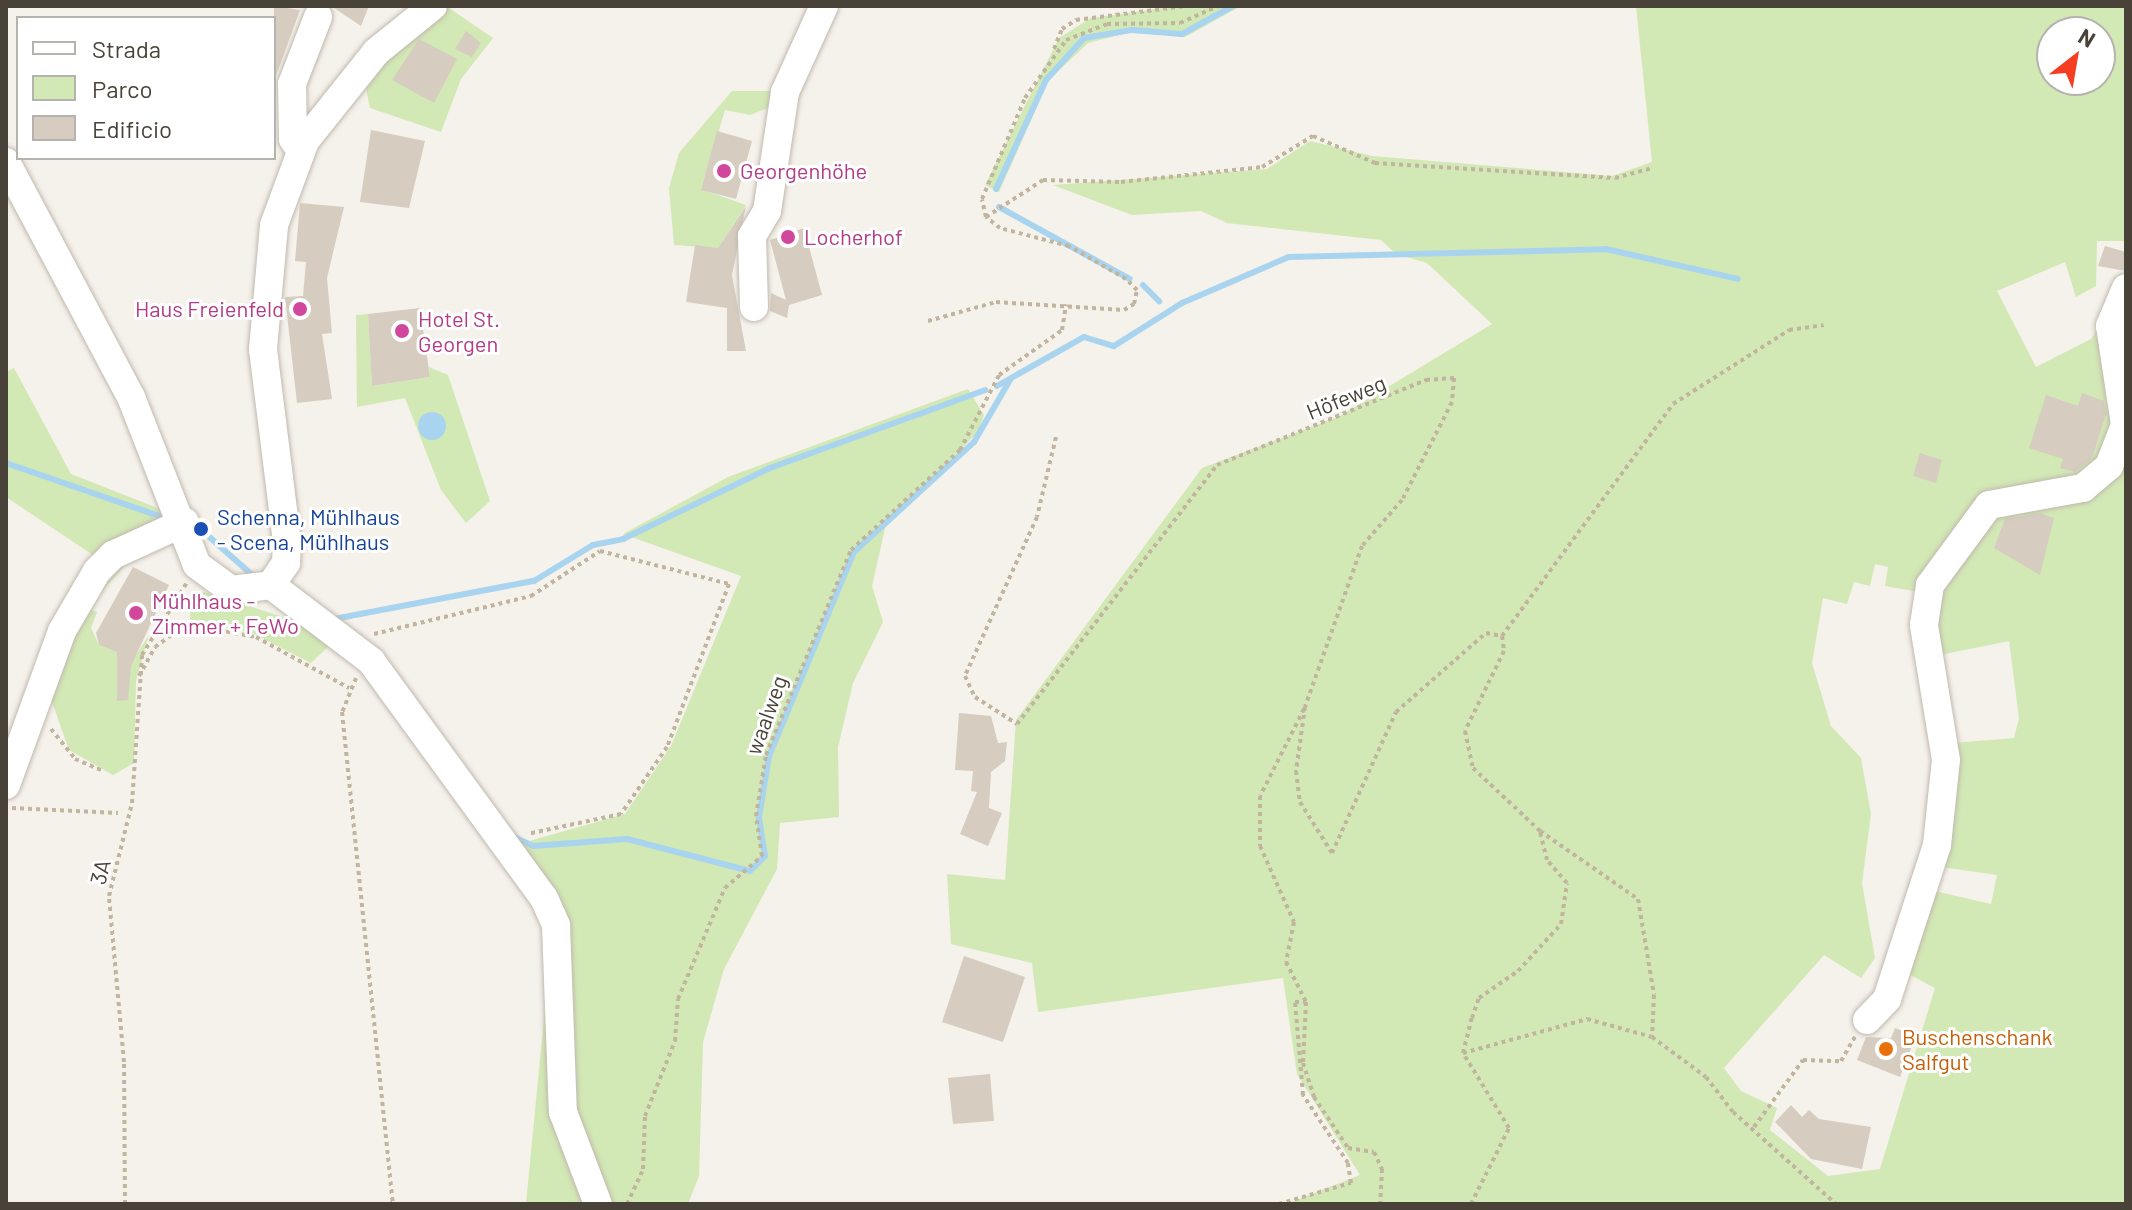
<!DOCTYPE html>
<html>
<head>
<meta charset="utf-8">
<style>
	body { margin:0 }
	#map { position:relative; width:2132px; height:1210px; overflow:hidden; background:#f5f1eb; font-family:Barlow,sans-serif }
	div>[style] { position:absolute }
	.green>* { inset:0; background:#d2e8b5 }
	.water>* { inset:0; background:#a9d4ef }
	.round { border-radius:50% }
	.stream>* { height:6px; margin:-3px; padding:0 3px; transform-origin:3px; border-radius:3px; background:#a9d4ef }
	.building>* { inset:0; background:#d6cdc0 }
	.path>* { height:4px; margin-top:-2px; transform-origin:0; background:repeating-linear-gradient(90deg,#c2b59f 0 4px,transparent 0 8px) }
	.roads { filter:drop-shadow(0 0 2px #c0b9ad) drop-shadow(0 0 2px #c0b9ad) }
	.minor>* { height:28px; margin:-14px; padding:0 14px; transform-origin:14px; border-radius:14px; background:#fff }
	.dots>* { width:22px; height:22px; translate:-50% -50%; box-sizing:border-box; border:4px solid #fff; border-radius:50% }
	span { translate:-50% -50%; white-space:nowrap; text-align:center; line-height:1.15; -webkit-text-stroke:6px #fff; paint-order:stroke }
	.hotel-label { font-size:22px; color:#b23c85 }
	.left { translate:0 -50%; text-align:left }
	.right { translate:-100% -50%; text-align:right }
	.street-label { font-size:22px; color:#494238 }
	.transit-label { font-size:22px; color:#164399 }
	.food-label { font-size:22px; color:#c56008 }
	.frame { position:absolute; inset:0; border:8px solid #494238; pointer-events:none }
	.legend { position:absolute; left:16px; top:16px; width:260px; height:144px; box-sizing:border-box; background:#fff; border:2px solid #b6b3af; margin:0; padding:10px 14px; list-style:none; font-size:24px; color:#494238 }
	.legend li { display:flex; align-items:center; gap:16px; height:40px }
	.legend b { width:40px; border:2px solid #b6b3af }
	.north { position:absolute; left:2036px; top:16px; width:80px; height:80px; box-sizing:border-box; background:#fff; border:2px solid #b6b3af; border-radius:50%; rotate:31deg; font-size:22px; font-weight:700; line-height:32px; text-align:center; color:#494238 }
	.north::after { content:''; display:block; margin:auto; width:28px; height:36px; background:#f53d22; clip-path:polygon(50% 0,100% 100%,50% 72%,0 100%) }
</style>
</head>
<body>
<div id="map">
	<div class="green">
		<i style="clip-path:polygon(446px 6px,493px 38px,461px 79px,441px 132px,370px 108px,366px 89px,401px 42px)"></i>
		<i style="clip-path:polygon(1178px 6px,1241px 6px,1185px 37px,1131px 32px,1088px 43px,1049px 80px,999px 192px,985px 185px,1059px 38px,1091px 18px)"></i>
		<i style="clip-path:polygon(evenodd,1636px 6px,2126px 6px,2126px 241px,2097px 241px,2096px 286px,2076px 297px,2065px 262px,1997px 291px,2036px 367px,2091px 339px,2126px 286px,2126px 1204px,1286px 1204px,1360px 1175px,1297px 1074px,1283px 978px,1038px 1012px,1032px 963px,951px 944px,947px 874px,1005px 880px,1016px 720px,1202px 468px,1340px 416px,1492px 324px,1427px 263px,1396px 254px,1381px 240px,1227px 223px,1201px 211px,1132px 215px,1053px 185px,1267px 169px,1310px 141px,1372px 156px,1612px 176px,1652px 162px,1636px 6px,2052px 32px,2100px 32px,2100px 80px,2052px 80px,2052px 32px,1636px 6px,1875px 564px,1888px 567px,1885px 586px,1919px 592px,1920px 659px,2009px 641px,2019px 718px,2014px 738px,1941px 744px,1927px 865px,1997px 875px,1991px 904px,1935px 891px,1895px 967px,1935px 988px,1880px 1169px,1828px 1176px,1770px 1130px,1777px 1108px,1741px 1091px,1724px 1068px,1824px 955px,1861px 978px,1875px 958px,1862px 883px,1871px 814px,1861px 758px,1831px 726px,1812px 663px,1823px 598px,1847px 604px,1854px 582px,1870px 586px,1875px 564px)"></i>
		<i style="clip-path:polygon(732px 91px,775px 91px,773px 106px,750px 115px,725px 110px,701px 189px,746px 205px,718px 248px,674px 245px,669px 188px,679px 153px)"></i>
		<i style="clip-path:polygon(368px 314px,372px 386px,430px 377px,429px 367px,448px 375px,490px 501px,466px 523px,441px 490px,405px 398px,357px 407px,356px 315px)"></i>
		<i style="clip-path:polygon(14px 368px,71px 474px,165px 511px,162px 528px,93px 555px,6px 497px,6px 372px)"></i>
		<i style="clip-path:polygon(968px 389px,984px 415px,979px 431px,886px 524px,872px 586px,883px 622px,853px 683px,838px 747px,839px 817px,780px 823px,777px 869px,724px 969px,703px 1042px,699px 1176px,688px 1204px,526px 1204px,550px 956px,522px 843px,625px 814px,671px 746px,741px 576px,623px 534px,728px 477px)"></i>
		<i style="clip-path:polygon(131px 559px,87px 608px,97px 612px,91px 628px,99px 645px,134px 658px,149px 635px,136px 681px,134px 763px,113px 775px,69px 750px,45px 682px,79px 600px)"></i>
		<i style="clip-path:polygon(204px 592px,303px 623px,333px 642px,311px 663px,252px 633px,190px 620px,191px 595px)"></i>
	</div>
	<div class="water">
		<i class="round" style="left:418px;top:412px;width:28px;height:28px"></i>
	</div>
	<div class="stream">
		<i style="left:996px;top:189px;width:120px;rotate:-65.4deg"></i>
		<i style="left:1046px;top:80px;width:57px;rotate:-47.9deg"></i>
		<i style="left:1084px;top:38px;width:49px;rotate:-9.5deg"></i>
		<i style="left:1132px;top:30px;width:50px;rotate:4.6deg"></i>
		<i style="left:1182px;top:34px;width:58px;rotate:-28.8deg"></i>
		<i style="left:999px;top:207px;width:149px;rotate:28.8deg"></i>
		<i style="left:1143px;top:285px;width:23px;rotate:45deg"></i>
		<i style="left:997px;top:386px;width:100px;rotate:-29.4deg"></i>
		<i style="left:1084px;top:337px;width:31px;rotate:17deg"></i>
		<i style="left:1114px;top:346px;width:80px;rotate:-32.3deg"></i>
		<i style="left:1182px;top:303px;width:116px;rotate:-23.3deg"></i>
		<i style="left:1289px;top:257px;width:317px;rotate:-1.4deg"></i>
		<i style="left:1606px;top:249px;width:135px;rotate:12.8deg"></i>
		<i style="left:6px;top:463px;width:168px;rotate:19.1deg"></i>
		<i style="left:206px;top:534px;width:60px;rotate:41.6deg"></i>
		<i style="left:334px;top:619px;width:204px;rotate:-10.8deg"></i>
		<i style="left:534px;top:581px;width:69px;rotate:-31.4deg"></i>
		<i style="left:593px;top:545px;width:31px;rotate:-11deg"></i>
		<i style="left:623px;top:539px;width:163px;rotate:-25.8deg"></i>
		<i style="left:770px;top:468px;width:229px;rotate:-19.9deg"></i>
		<i style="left:514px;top:837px;width:21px;rotate:25deg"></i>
		<i style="left:533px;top:846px;width:94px;rotate:-4.3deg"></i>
		<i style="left:627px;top:839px;width:127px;rotate:14.6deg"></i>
		<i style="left:750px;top:871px;width:21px;rotate:-45deg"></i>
		<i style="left:765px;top:856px;width:39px;rotate:-99deg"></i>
		<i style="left:759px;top:817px;width:62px;rotate:-80.7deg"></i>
		<i style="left:769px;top:756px;width:221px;rotate:-67.4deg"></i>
		<i style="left:854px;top:552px;width:163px;rotate:-42.5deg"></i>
		<i style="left:974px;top:442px;width:72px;rotate:-59.9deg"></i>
	</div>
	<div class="building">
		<i style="clip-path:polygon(274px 6px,300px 10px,276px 76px,274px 76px)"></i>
		<i style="clip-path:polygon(331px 6px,369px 6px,361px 26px)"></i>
		<i style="clip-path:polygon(466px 31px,481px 43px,472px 57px,455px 49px)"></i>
		<i style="clip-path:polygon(419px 39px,457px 59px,434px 103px,392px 80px)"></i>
		<i style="clip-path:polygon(371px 130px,425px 141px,409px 208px,360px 202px)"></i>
		<i style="clip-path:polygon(717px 131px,752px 141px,736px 199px,701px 190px)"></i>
		<i style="clip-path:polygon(300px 203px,344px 207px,327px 278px,332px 333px,322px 334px,332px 399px,297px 403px,285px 297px,303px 296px,306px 262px,295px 261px)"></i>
		<i style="clip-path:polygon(746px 206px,732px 275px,746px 351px,727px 351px,727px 308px,686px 302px,695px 245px,718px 248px)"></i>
		<i style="clip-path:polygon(804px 228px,822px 295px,789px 305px,787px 318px,770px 311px,771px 293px,786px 300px,770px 240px)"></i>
		<i style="clip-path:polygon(2105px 246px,2126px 252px,2126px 271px,2098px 266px)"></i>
		<i style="clip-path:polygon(420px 308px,430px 377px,372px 386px,368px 314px)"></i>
		<i style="clip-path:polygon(2082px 393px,2104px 401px,2106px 414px,2092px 458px,2075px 472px,2060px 468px,2063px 459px,2029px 448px,2046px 395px,2078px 406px)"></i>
		<i style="clip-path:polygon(1920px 453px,1942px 460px,1936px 483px,1913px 476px)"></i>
		<i style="clip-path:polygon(2040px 513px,2054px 518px,2040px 575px,1994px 548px,2005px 519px)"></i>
		<i style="clip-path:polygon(133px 567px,169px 585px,131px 666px,128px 700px,117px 701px,117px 652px,99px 645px,96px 633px)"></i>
		<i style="clip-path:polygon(959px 713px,991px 716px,998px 743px,1007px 742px,1005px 761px,991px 772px,989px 808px,1002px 813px,988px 846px,960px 834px,977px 792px,971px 791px,973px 771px,955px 770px)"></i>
		<i style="clip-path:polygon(964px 956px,1025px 977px,1003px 1042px,942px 1022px)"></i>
		<i style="clip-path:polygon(1895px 1028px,1916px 1036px,1900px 1077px,1857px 1060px,1866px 1037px,1891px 1038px)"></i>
		<i style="clip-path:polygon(990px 1074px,994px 1121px,953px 1124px,948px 1078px)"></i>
		<i style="clip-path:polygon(1791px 1105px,1802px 1117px,1809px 1110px,1819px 1119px,1871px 1127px,1862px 1169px,1811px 1159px,1775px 1122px)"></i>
	</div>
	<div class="path">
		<i style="left:1054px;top:49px;width:22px;rotate:-68deg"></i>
		<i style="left:1062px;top:29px;width:17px;rotate:-33deg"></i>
		<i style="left:1076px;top:20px;width:111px;rotate:-7.3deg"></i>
		<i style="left:986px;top:217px;width:68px;rotate:-33deg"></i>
		<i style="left:1043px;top:180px;width:78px;rotate:1.5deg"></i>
		<i style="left:1121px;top:182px;width:142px;rotate:-6.1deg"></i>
		<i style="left:1262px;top:167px;width:60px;rotate:-31.3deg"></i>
		<i style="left:1313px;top:136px;width:68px;rotate:23.5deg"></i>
		<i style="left:1375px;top:163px;width:240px;rotate:3.6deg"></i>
		<i style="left:1615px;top:178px;width:39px;rotate:-15deg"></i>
		<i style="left:928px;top:321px;width:71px;rotate:-15.6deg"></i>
		<i style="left:996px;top:302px;width:128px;rotate:3.6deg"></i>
		<i style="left:1124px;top:310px;width:12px;rotate:-31deg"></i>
		<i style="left:1134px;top:304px;width:14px;rotate:-78deg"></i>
		<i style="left:1137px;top:290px;width:16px;rotate:-135deg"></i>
		<i style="left:1126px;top:279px;width:66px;rotate:-149.9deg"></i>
		<i style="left:1069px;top:246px;width:71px;rotate:-165.4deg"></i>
		<i style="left:1000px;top:228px;width:18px;rotate:-142deg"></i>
		<i style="left:986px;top:217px;width:18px;rotate:-103deg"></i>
		<i style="left:982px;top:199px;width:110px;rotate:-66.9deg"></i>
		<i style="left:1025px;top:98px;width:71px;rotate:-54.7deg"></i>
		<i style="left:1066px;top:40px;width:44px;rotate:-21.3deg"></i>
		<i style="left:1107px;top:24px;width:73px;rotate:-0.8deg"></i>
		<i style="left:1180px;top:23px;width:42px;rotate:-24.1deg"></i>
		<i style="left:1056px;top:437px;width:82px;rotate:103.4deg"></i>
		<i style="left:1037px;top:517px;width:175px;rotate:114.4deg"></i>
		<i style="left:965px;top:676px;width:23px;rotate:65deg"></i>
		<i style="left:975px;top:697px;width:50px;rotate:32.7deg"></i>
		<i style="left:1017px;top:724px;width:327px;rotate:-52.3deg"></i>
		<i style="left:1217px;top:465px;width:226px;rotate:-22.1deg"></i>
		<i style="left:1426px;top:380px;width:28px;rotate:-4deg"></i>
		<i style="left:1454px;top:378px;width:24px;rotate:95deg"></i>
		<i style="left:1452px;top:402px;width:110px;rotate:117deg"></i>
		<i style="left:1402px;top:500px;width:61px;rotate:131deg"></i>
		<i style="left:1362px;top:546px;width:171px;rotate:109.5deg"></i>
		<i style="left:1305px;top:707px;width:65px;rotate:98deg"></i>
		<i style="left:1296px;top:771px;width:31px;rotate:83deg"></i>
		<i style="left:1300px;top:802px;width:60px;rotate:57.9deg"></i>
		<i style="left:1332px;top:853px;width:155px;rotate:-65.6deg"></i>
		<i style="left:1396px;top:712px;width:120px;rotate:-41.3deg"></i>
		<i style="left:1486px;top:633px;width:16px;rotate:11deg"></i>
		<i style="left:1502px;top:636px;width:15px;rotate:82deg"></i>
		<i style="left:1504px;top:651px;width:89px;rotate:116deg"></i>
		<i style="left:1465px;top:731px;width:38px;rotate:78deg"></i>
		<i style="left:1473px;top:768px;width:92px;rotate:43.2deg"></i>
		<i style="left:1540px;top:831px;width:119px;rotate:34.8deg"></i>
		<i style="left:1638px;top:899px;width:97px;rotate:80.5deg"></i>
		<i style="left:1654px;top:995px;width:42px;rotate:92.7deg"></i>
		<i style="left:1652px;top:1037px;width:67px;rotate:36.5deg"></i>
		<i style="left:1706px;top:1077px;width:44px;rotate:52.4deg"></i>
		<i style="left:1733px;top:1112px;width:138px;rotate:41.8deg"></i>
		<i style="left:374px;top:634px;width:162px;rotate:-13.6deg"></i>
		<i style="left:531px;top:596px;width:82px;rotate:-33.1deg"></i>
		<i style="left:600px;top:551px;width:133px;rotate:14.3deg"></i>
		<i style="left:729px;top:584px;width:174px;rotate:110.8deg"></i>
		<i style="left:667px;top:747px;width:81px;rotate:124.5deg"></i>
		<i style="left:621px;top:814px;width:96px;rotate:168deg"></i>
		<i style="left:1502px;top:636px;width:288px;rotate:-53.6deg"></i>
		<i style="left:1673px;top:404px;width:138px;rotate:-32.5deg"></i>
		<i style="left:1789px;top:330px;width:35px;rotate:-8deg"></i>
		<i style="left:139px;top:676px;width:33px;rotate:-61deg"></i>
		<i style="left:155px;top:647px;width:39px;rotate:-36deg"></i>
		<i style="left:187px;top:624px;width:70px;rotate:10.7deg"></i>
		<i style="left:256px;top:637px;width:106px;rotate:28.7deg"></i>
		<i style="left:356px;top:678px;width:37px;rotate:112deg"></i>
		<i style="left:342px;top:712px;width:495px;rotate:84.1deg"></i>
		<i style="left:1304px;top:709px;width:97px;rotate:116.8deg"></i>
		<i style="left:1260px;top:796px;width:50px;rotate:90deg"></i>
		<i style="left:1260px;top:846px;width:83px;rotate:65.9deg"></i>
		<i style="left:1294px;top:922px;width:41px;rotate:101.3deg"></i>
		<i style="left:1286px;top:962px;width:45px;rotate:63.4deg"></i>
		<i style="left:1306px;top:1002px;width:61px;rotate:92.8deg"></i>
		<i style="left:1303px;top:1063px;width:36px;rotate:72deg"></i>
		<i style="left:1314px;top:1097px;width:61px;rotate:56.3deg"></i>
		<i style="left:1348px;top:1148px;width:26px;rotate:9deg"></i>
		<i style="left:1374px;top:1152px;width:19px;rotate:65deg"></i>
		<i style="left:1382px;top:1169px;width:35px;rotate:93deg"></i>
		<i style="left:51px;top:729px;width:38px;rotate:51deg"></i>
		<i style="left:75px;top:759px;width:30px;rotate:23deg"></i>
		<i style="left:12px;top:808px;width:106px;rotate:2.7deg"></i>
		<i style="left:1463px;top:1053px;width:129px;rotate:-15.3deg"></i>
		<i style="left:1587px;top:1019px;width:67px;rotate:15.5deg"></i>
		<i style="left:1754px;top:1127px;width:83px;rotate:-53.8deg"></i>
		<i style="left:1803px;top:1060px;width:38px;rotate:2deg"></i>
		<i style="left:1841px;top:1061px;width:28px;rotate:-60deg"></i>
		<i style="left:125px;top:1204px;width:142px;rotate:-90.4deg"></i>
		<i style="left:124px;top:1062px;width:167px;rotate:-95.2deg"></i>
		<i style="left:109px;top:896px;width:96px;rotate:-76.1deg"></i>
		<i style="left:132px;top:803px;width:148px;rotate:-86.1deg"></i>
		<i style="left:142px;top:655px;width:84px;rotate:-58.2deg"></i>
		<i style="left:627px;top:1204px;width:38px;rotate:-65deg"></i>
		<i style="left:643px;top:1169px;width:53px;rotate:-87.8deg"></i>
		<i style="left:645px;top:1116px;width:81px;rotate:-68.2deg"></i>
		<i style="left:675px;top:1041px;width:42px;rotate:-85.9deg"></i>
		<i style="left:678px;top:999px;width:121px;rotate:-67.1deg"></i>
		<i style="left:725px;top:888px;width:49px;rotate:-40.9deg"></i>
		<i style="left:762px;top:856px;width:40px;rotate:-98.5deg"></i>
		<i style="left:756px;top:816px;width:62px;rotate:-80.7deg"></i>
		<i style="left:766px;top:755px;width:222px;rotate:-67.5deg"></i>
		<i style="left:851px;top:550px;width:148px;rotate:-42.5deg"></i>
		<i style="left:960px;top:450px;width:85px;rotate:-62.5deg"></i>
		<i style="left:999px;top:375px;width:77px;rotate:-35.5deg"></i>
		<i style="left:1062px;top:330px;width:26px;rotate:-81deg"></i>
		<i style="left:1279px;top:1204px;width:75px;rotate:-16.3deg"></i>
		<i style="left:1351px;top:1183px;width:20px;rotate:-99deg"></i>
		<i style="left:1348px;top:1163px;width:82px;rotate:-123.5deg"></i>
		<i style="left:1303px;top:1095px;width:93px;rotate:-94.9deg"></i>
		<i style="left:1295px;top:1002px;width:11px"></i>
		<i style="left:1471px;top:1204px;width:85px;rotate:-63.4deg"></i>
		<i style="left:1509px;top:1128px;width:88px;rotate:-121.5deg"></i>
		<i style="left:1463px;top:1053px;width:36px;rotate:-76deg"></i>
		<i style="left:1472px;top:1018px;width:21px;rotate:-71deg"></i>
		<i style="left:1479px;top:998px;width:47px;rotate:-34.7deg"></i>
		<i style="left:1518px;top:971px;width:64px;rotate:-47.5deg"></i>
		<i style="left:1561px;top:924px;width:41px;rotate:-81.7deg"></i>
		<i style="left:1567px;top:883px;width:30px;rotate:-131deg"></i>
		<i style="left:1547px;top:860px;width:30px;rotate:-104deg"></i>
	</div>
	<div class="roads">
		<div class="minor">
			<i style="left:301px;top:151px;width:14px;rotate:-124deg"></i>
			<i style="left:293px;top:139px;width:55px;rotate:-91deg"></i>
			<i style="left:292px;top:84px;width:72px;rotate:-68.8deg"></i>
			<i style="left:6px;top:162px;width:266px;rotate:62deg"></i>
			<i style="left:131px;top:397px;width:180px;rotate:68.6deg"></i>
			<i style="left:197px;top:565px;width:42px;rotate:36.3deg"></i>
			<i style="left:231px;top:590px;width:40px;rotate:-7.1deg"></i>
			<i style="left:271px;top:585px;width:27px;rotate:-56deg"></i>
			<i style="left:286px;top:563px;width:21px;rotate:-87deg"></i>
			<i style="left:287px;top:542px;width:194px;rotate:-97.1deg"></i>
			<i style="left:263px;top:349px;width:124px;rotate:-84.9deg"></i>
			<i style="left:274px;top:225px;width:90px;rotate:-69.7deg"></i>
			<i style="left:305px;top:141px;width:114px;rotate:-51.4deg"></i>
			<i style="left:376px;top:52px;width:73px;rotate:-38.9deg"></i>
			<i style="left:754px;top:307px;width:71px;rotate:-91.6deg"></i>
			<i style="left:752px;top:236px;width:29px;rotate:-59deg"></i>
			<i style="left:767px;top:211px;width:120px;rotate:-81.4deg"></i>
			<i style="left:785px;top:92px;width:94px;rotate:-65.6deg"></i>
			<i style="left:271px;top:585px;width:126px;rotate:37.2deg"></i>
			<i style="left:371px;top:661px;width:293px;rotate:53.9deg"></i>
			<i style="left:544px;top:898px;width:30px;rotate:66deg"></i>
			<i style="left:556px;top:925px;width:187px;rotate:87.9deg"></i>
			<i style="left:563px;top:1112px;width:98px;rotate:69.2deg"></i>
			<i style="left:6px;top:785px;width:164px;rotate:-70deg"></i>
			<i style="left:62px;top:631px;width:69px;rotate:-59.7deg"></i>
			<i style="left:97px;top:571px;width:23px;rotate:-45deg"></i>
			<i style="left:113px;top:555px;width:79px;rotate:-24.6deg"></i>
			<i style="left:1867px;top:1020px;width:29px;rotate:-46deg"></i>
			<i style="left:1887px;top:999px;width:162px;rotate:-72deg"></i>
			<i style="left:1937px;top:845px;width:85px;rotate:-84deg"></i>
			<i style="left:1946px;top:760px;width:137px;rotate:-99.3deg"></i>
			<i style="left:1924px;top:625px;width:40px;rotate:-81.5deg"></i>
			<i style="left:1930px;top:585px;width:99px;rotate:-53.6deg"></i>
			<i style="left:1989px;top:505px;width:96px;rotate:-10.3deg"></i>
			<i style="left:2083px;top:488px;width:34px;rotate:-40deg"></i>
			<i style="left:2109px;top:466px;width:44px;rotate:-68.7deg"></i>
			<i style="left:2125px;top:425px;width:100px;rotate:-98.6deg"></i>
			<i style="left:2110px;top:326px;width:41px;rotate:-67.2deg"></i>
		</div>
	</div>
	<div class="dots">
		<i style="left:724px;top:171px;background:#d1479c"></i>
		<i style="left:788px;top:237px;background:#d1479c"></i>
		<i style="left:300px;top:309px;background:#d1479c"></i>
		<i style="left:402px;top:331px;background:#d1479c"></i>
		<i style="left:201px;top:529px;background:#1a4fb4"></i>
		<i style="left:136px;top:613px;background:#d1479c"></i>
		<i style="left:1886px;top:1049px;background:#e8710a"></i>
	</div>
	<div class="hotel-label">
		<span class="left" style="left:740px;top:171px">Georgenhöhe</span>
		<span class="left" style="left:804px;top:237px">Locherhof</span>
		<span class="right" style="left:284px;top:309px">Haus Freienfeld</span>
		<span class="left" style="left:418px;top:331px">Hotel St.<br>Georgen</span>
		<span class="left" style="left:152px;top:613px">Mühlhaus -<br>Zimmer + FeWo</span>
	</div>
	<div class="street-label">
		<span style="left:1346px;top:397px;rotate:-22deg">Höfeweg</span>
		<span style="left:766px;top:715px;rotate:-70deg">waalweg</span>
		<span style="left:100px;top:872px;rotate:-76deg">3A</span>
	</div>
	<div class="transit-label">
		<span class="left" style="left:217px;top:529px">Schenna, Mühlhaus<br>- Scena, Mühlhaus</span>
	</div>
	<div class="food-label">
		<span class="left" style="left:1902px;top:1049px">Buschenschank<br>Salfgut</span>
	</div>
	<div class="frame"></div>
	<ul class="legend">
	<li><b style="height:10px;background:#fff"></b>Strada</li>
	<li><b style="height:22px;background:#d2e8b5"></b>Parco</li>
	<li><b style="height:22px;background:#d6cdc0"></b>Edificio</li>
	</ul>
	<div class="north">N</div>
</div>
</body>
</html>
